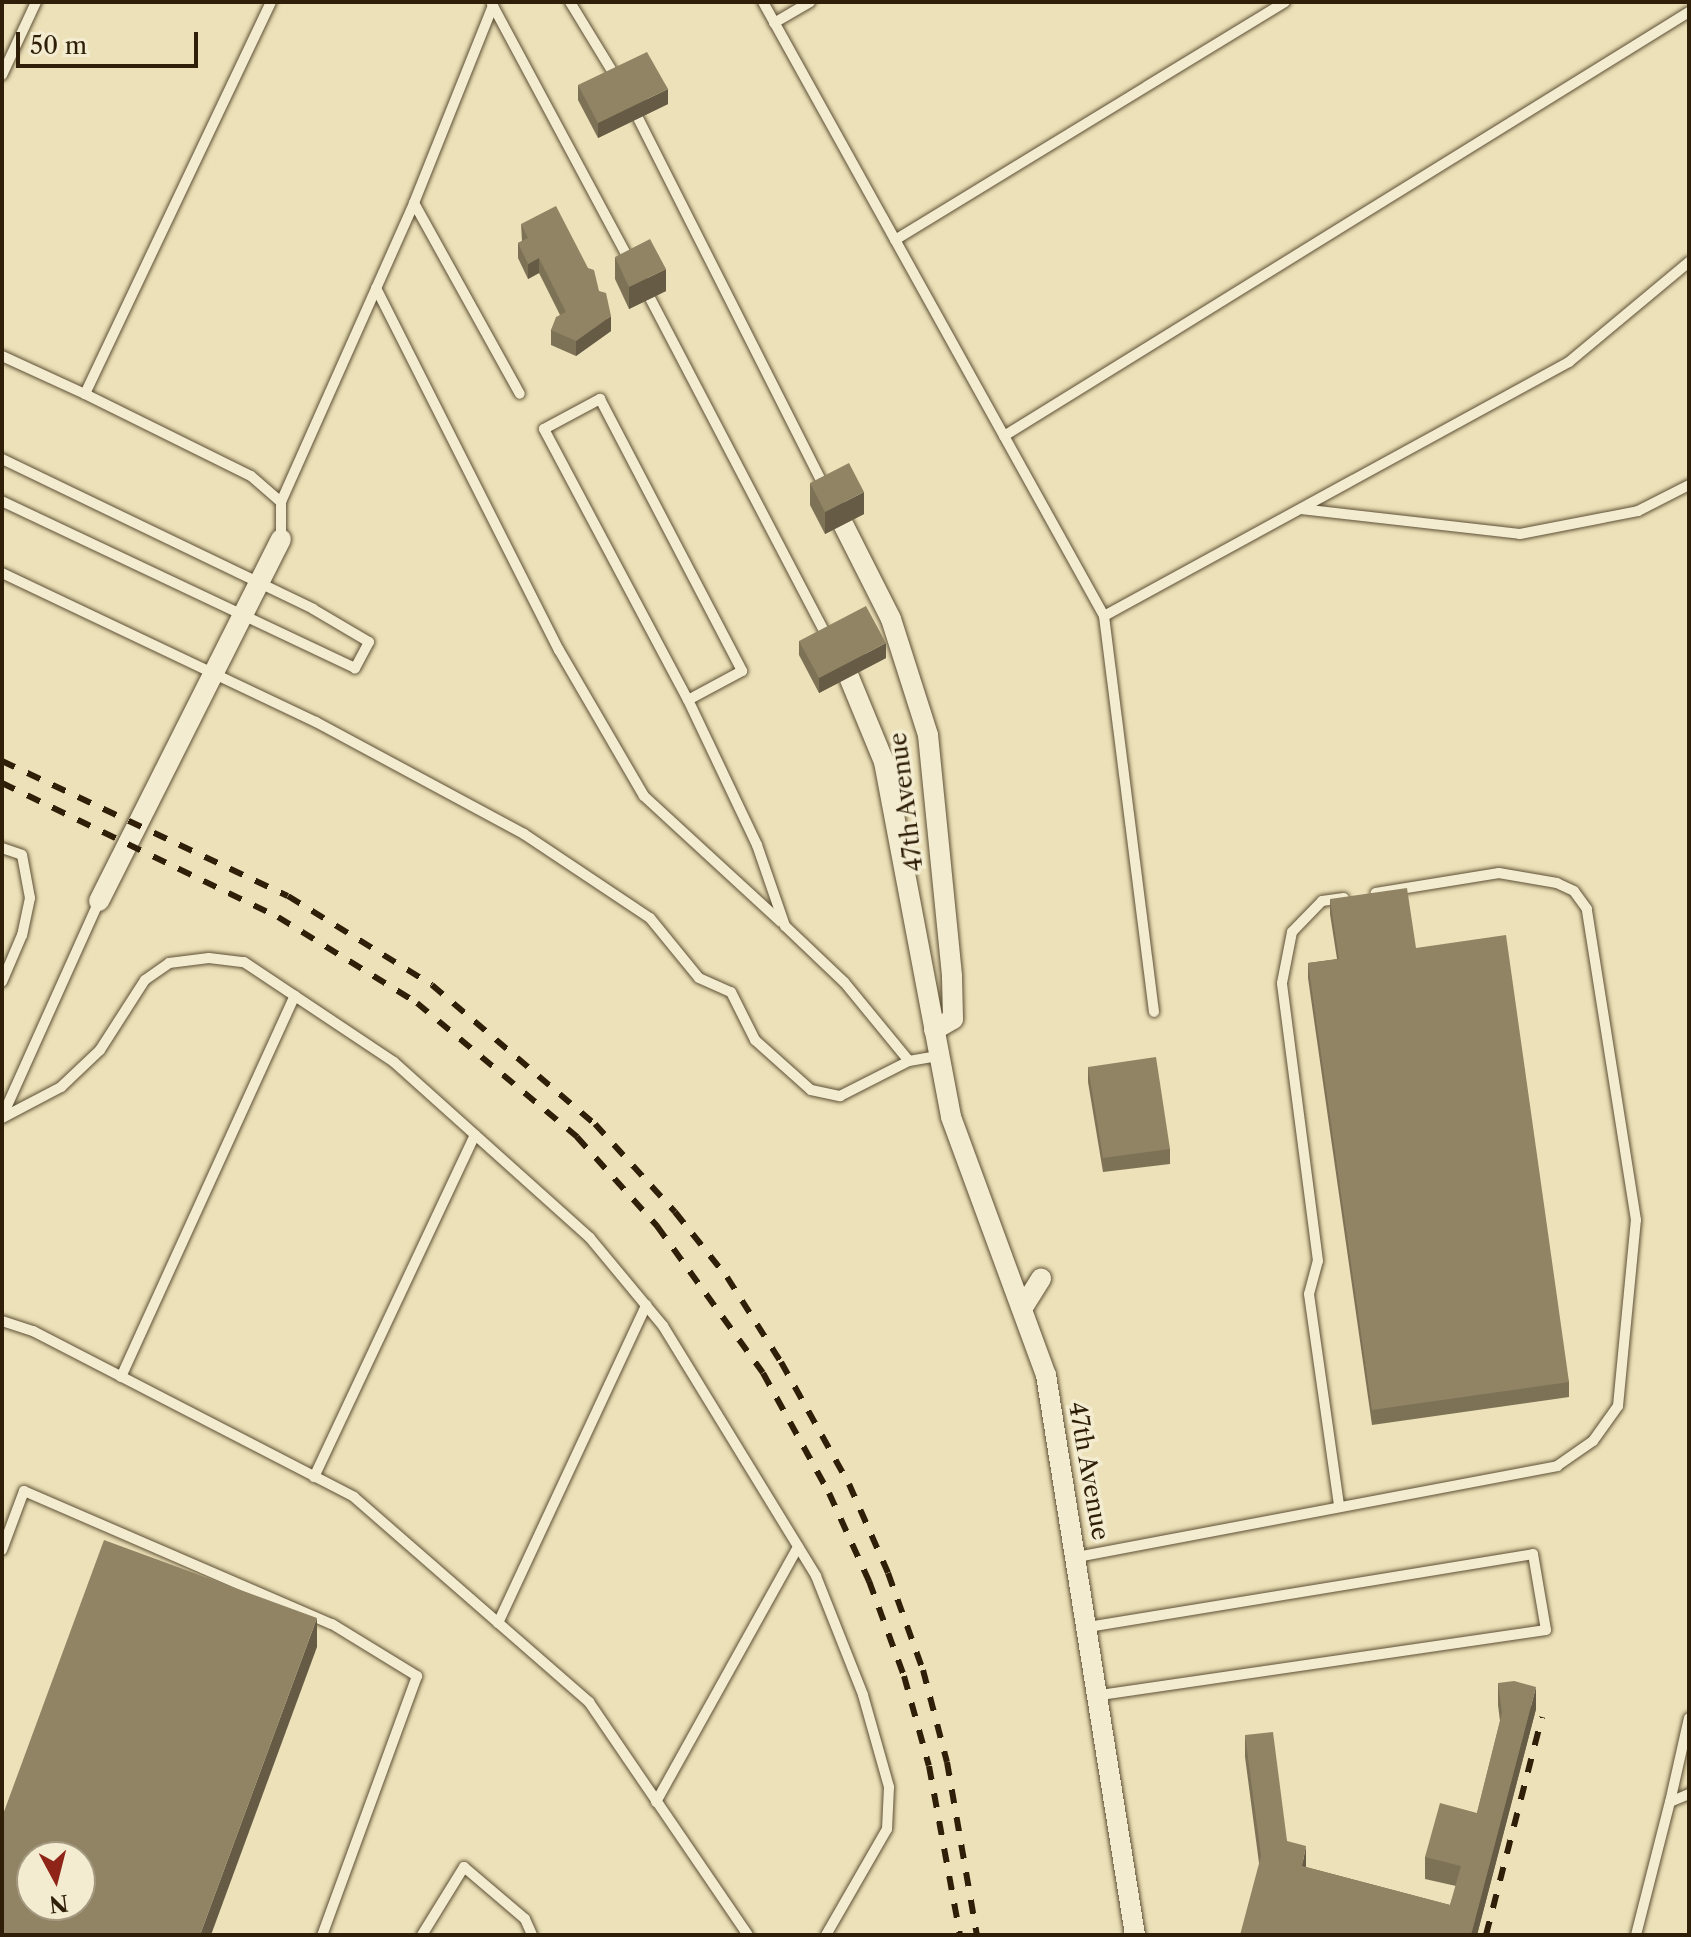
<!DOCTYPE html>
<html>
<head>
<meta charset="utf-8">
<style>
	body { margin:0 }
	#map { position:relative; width:1691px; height:1937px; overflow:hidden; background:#ece1b8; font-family:"Libre Caslon Text",serif }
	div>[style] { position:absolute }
	.roads { filter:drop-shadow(0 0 2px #5e5035) drop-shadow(0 0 2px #5e5035) }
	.service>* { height:10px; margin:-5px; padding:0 5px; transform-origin:5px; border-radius:5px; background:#f3ecd1 }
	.minor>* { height:20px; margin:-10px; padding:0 10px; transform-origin:10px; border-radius:10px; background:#f3ecd1 }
	.rail>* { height:6px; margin-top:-3px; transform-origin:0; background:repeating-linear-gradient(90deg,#2f1f09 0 14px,transparent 0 28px) }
	.wall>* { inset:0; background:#7d7256 }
	.shaded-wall>* { inset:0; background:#665c46 }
	.building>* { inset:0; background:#918464 }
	span { translate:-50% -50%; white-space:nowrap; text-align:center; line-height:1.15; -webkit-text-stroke:7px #f3ecd1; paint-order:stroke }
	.street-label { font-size:24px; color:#2f1f09 }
	.frame { position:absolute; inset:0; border:4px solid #2f1f09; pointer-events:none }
	.north { position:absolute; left:16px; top:1841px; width:80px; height:80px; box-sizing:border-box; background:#f3ecd1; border:2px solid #a59a81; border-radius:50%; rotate:173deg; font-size:22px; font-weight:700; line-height:32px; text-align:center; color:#2f1f09 }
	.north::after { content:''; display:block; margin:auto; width:28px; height:36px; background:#8f2418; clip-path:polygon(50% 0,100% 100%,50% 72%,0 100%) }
	.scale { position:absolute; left:16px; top:32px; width:182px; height:36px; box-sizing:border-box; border:4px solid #2f1f09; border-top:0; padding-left:10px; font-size:24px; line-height:28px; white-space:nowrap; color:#2f1f09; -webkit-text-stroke:6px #f3ecd1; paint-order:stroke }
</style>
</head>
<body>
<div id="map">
	<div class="roads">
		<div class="service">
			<i style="left:271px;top:2px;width:434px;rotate:115.4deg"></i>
			<i style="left:85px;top:394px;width:185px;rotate:26.3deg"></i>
			<i style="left:251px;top:476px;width:40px;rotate:41deg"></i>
			<i style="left:281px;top:502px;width:37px;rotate:90deg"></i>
			<i style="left:570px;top:2px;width:90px;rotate:58.6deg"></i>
			<i style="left:763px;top:2px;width:702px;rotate:60.95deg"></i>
			<i style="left:1104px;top:616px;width:399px;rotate:82.8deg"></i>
			<i style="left:492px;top:4px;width:292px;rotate:61.8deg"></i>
			<i style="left:774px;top:23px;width:42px;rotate:-30.3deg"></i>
			<i style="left:2px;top:75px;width:81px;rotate:-65deg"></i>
			<i style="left:638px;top:118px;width:417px;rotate:63.2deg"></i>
			<i style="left:414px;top:203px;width:218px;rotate:61deg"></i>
			<i style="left:895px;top:240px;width:457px;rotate:-31.4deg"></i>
			<i style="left:376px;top:288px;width:406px;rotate:63.2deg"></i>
			<i style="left:559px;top:650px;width:169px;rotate:59.8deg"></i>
			<i style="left:644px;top:796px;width:186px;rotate:42.6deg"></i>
			<i style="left:650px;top:298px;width:386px;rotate:62.4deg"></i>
			<i style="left:2px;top:356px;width:91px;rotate:24.6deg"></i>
			<i style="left:1004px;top:436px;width:806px;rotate:-31.76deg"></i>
			<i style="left:2px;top:459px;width:345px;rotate:25.7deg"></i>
			<i style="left:313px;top:609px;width:65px;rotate:30.5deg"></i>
			<i style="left:369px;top:642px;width:30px;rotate:118deg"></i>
			<i style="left:355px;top:668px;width:391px;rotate:-154.7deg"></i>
			<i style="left:281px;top:502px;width:327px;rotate:-66deg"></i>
			<i style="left:414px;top:203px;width:213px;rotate:-68.2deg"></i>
			<i style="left:1301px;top:509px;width:220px;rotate:6.5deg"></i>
			<i style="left:1520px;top:534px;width:120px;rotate:-11deg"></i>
			<i style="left:1638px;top:511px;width:57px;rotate:-27deg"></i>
			<i style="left:2px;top:573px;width:348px;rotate:25.4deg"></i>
			<i style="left:316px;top:722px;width:236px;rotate:28.3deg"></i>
			<i style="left:524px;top:834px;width:151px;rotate:33.7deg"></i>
			<i style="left:650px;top:918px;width:77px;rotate:50.8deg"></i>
			<i style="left:699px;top:978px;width:35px;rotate:24deg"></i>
			<i style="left:731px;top:992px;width:54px;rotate:63.4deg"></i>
			<i style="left:755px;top:1040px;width:75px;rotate:41.8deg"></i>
			<i style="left:811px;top:1090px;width:30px;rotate:12deg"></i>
			<i style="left:840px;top:1096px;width:77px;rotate:-26.9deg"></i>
			<i style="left:909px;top:1061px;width:102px;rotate:-129.4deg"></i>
			<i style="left:844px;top:982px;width:81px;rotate:-136.5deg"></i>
			<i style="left:785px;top:926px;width:86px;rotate:-109.1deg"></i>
			<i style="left:757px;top:845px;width:161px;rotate:-115.4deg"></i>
			<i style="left:688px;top:700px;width:307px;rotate:-118deg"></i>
			<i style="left:544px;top:429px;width:64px;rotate:-28.2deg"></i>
			<i style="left:600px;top:399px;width:307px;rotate:62.4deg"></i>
			<i style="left:742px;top:671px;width:61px;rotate:151.8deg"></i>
			<i style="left:1104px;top:616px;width:530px;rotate:-28.64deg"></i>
			<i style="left:1569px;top:362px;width:156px;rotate:-39.8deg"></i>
			<i style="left:2px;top:848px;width:21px;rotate:19deg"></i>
			<i style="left:22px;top:855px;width:44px;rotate:79.5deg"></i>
			<i style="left:30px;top:898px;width:38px;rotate:102deg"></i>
			<i style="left:22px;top:935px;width:51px;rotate:113.1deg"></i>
			<i style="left:909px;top:1061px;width:29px;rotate:-10deg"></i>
			<i style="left:2px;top:1117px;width:237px;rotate:-65.8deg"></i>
			<i style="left:2px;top:1118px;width:67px;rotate:-27.7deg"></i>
			<i style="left:61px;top:1087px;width:54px;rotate:-43.5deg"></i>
			<i style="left:100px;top:1050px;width:83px;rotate:-57.3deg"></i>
			<i style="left:145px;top:980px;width:29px;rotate:-35deg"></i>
			<i style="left:169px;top:963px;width:40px;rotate:-7.1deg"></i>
			<i style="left:209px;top:958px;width:35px;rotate:7deg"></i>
			<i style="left:244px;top:962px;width:180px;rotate:33.7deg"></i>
			<i style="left:394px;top:1062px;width:263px;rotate:41.9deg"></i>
			<i style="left:590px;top:1238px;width:114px;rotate:50.3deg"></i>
			<i style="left:663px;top:1326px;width:293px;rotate:58.5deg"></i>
			<i style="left:816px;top:1576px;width:128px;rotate:68.4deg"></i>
			<i style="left:863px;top:1695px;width:96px;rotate:74.2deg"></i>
			<i style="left:889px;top:1787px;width:42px;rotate:92.7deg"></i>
			<i style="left:887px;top:1829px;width:122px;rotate:119.9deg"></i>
			<i style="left:2px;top:1321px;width:33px;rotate:18deg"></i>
			<i style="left:33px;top:1331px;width:361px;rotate:27.3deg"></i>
			<i style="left:354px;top:1497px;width:312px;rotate:41.1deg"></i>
			<i style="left:589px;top:1702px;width:282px;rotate:55.7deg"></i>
			<i style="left:121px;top:1377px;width:419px;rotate:-65.5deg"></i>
			<i style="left:314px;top:1477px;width:378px;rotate:-64.8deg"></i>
			<i style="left:1339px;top:1505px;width:213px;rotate:-98.1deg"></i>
			<i style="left:1309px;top:1294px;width:34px;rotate:-75deg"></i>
			<i style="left:1318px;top:1261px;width:280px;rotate:-97.4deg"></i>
			<i style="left:1282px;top:983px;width:52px;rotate:-78.9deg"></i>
			<i style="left:1292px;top:932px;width:43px;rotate:-45.9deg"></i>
			<i style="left:1322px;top:901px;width:22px;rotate:-8deg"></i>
			<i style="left:2px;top:1550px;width:63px;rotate:-69.6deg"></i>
			<i style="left:24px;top:1491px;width:335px;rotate:23.4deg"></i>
			<i style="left:332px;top:1624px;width:100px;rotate:31.5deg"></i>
			<i style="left:417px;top:1676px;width:276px;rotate:110.1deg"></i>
			<i style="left:1077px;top:1557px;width:489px;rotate:-10.7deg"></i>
			<i style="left:1557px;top:1466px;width:44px;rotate:-34.8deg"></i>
			<i style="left:1593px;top:1441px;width:43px;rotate:-54.5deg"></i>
			<i style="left:1618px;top:1406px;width:187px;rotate:-84.5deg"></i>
			<i style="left:1636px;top:1220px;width:315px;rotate:-99deg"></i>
			<i style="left:1587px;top:909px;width:22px;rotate:-126deg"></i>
			<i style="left:1574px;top:891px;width:19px;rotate:-155deg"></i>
			<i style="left:1557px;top:883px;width:59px;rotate:-170.2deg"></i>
			<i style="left:1499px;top:873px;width:125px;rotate:170.8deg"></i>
			<i style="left:498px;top:1623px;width:351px;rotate:-65deg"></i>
			<i style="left:1088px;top:1627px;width:451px;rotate:-9.3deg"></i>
			<i style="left:1533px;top:1554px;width:77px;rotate:80.3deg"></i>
			<i style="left:1546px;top:1630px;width:452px;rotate:171.7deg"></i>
			<i style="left:656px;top:1802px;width:292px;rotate:-60.9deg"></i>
			<i style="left:1670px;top:1802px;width:86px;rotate:-77.3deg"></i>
			<i style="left:422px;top:1935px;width:80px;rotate:-58.3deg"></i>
			<i style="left:464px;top:1867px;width:80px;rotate:40.4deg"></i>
			<i style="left:525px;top:1919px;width:17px;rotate:66deg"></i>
			<i style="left:1636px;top:1935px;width:137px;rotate:-75.7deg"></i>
			<i style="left:1670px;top:1802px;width:21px;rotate:-23deg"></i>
		</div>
		<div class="minor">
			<i style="left:843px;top:524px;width:106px;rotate:63.2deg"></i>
			<i style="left:891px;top:619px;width:122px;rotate:72.3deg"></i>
			<i style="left:928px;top:735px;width:243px;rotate:84.3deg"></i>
			<i style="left:952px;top:977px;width:42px;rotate:88.6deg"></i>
			<i style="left:953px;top:1019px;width:22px;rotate:150deg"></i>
			<i style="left:849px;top:677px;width:92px;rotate:67.6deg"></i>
			<i style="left:884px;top:762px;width:361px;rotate:79.3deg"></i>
			<i style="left:951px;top:1117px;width:275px;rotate:69.8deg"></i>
			<i style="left:1046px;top:1375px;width:567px;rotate:80.97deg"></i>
			<i style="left:99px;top:901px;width:405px;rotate:-63.3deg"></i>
			<i style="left:1022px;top:1309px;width:36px;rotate:-58deg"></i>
		</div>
	</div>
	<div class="rail">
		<i style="left:2px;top:761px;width:316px;rotate:25.3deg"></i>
		<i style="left:288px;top:896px;width:169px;rotate:31.7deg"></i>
		<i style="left:432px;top:985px;width:214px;rotate:40.5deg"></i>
		<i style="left:595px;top:1124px;width:119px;rotate:47.7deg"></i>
		<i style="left:675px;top:1212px;width:83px;rotate:51.3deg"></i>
		<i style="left:727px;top:1277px;width:101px;rotate:57.6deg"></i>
		<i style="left:781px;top:1362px;width:140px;rotate:60.9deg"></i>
		<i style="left:849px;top:1484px;width:97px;rotate:66.3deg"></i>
		<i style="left:888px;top:1573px;width:103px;rotate:70.2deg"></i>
		<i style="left:923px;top:1670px;width:95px;rotate:75.4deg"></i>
		<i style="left:947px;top:1762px;width:176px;rotate:80.2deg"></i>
		<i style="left:2px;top:783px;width:307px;rotate:25.9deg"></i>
		<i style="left:278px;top:917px;width:163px;rotate:31.7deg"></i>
		<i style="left:417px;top:1003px;width:209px;rotate:39.9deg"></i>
		<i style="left:577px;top:1137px;width:120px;rotate:48deg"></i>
		<i style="left:657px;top:1226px;width:181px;rotate:54.2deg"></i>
		<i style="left:763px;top:1373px;width:137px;rotate:61.2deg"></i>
		<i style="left:829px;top:1493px;width:97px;rotate:65.6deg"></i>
		<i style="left:869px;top:1581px;width:101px;rotate:69.8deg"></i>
		<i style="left:904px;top:1676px;width:93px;rotate:74.5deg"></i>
		<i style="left:929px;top:1766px;width:172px;rotate:79.6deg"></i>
		<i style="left:1486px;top:1935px;width:225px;rotate:-75.6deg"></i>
	</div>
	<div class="wall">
		<i style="clip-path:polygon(578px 85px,668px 104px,598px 138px,578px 100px)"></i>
		<i style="clip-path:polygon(521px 224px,599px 291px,611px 331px,576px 356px,551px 345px,551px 330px,560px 315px,539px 273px,528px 279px,518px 258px,518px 243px,522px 241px)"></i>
		<i style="clip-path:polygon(615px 257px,666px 291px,629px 309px,615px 279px)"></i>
		<i style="clip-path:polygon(810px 483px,864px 514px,825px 534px,810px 505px)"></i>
		<i style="clip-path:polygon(799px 641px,886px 658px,819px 693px,799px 655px)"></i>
		<i style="clip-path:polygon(1330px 899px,1416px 948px,1569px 1382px,1569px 1397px,1372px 1425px,1308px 978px,1308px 963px,1337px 959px,1330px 914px)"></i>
		<i style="clip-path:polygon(1088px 1067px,1170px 1149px,1170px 1164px,1103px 1172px,1088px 1082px)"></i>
		<i style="clip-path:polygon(1498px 1683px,1536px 1709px,1477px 1935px,1259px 1863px,1245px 1757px,1245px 1735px,1287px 1841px,1306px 1867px,1450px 1905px,1456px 1886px,1425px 1879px,1425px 1857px,1477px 1813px,1500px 1721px,1498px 1705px)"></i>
	</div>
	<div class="shaded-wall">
		<i style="clip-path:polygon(668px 89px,668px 104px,598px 138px,598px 123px)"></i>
		<i style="clip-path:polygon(539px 258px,539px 273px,528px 279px,528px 264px)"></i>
		<i style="clip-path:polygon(666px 269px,666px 291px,629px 309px,629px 287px)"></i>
		<i style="clip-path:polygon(611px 316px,611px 331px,576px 356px,576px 341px)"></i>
		<i style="clip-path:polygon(864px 492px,864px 514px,825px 534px,825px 512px)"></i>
		<i style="clip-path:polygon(886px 643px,886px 658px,819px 693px,819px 678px)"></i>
		<i style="clip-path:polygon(317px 1618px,317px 1647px,211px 1935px,200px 1935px)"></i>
		<i style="clip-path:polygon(1536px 1687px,1536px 1709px,1477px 1935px,1471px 1935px)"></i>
		<i style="clip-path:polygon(1306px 1846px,1306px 1868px,1302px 1866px)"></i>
	</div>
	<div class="building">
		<i style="clip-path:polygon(647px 52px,668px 89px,598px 123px,578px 85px)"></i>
		<i style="clip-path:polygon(556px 206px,588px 268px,594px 270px,599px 291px,606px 293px,611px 316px,576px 341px,551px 330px,556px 317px,566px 312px,539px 258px,528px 264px,518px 243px,528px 238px,521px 224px)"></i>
		<i style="clip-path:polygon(650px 239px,666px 269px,629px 287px,615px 257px)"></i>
		<i style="clip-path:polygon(849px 463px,864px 492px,825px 512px,810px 483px)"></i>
		<i style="clip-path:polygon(866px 606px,886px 643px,819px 678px,799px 641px)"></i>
		<i style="clip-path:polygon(1407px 888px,1416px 948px,1506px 935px,1569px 1382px,1372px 1410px,1308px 963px,1339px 959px,1330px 899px)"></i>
		<i style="clip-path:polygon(1156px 1057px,1170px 1149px,1103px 1158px,1088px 1067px)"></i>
		<i style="clip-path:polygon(evenodd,104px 1540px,317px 1618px,200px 1935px,2px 1935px,2px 1817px,104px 1540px,32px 1857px,80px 1857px,80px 1905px,32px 1905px,32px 1857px)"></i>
		<i style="clip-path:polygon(1514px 1681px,1536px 1687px,1471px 1935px,1240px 1935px,1261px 1856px,1245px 1735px,1273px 1732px,1287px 1841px,1306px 1846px,1302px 1866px,1450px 1905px,1461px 1866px,1425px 1857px,1440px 1803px,1477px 1813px,1502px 1713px,1498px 1683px)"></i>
	</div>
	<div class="street-label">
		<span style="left:906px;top:802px;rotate:-97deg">47th Avenue</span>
		<span style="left:1089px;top:1471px;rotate:80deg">47th Avenue</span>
	</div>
	<div class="frame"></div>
	<div class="north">N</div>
	<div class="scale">50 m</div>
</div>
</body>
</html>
